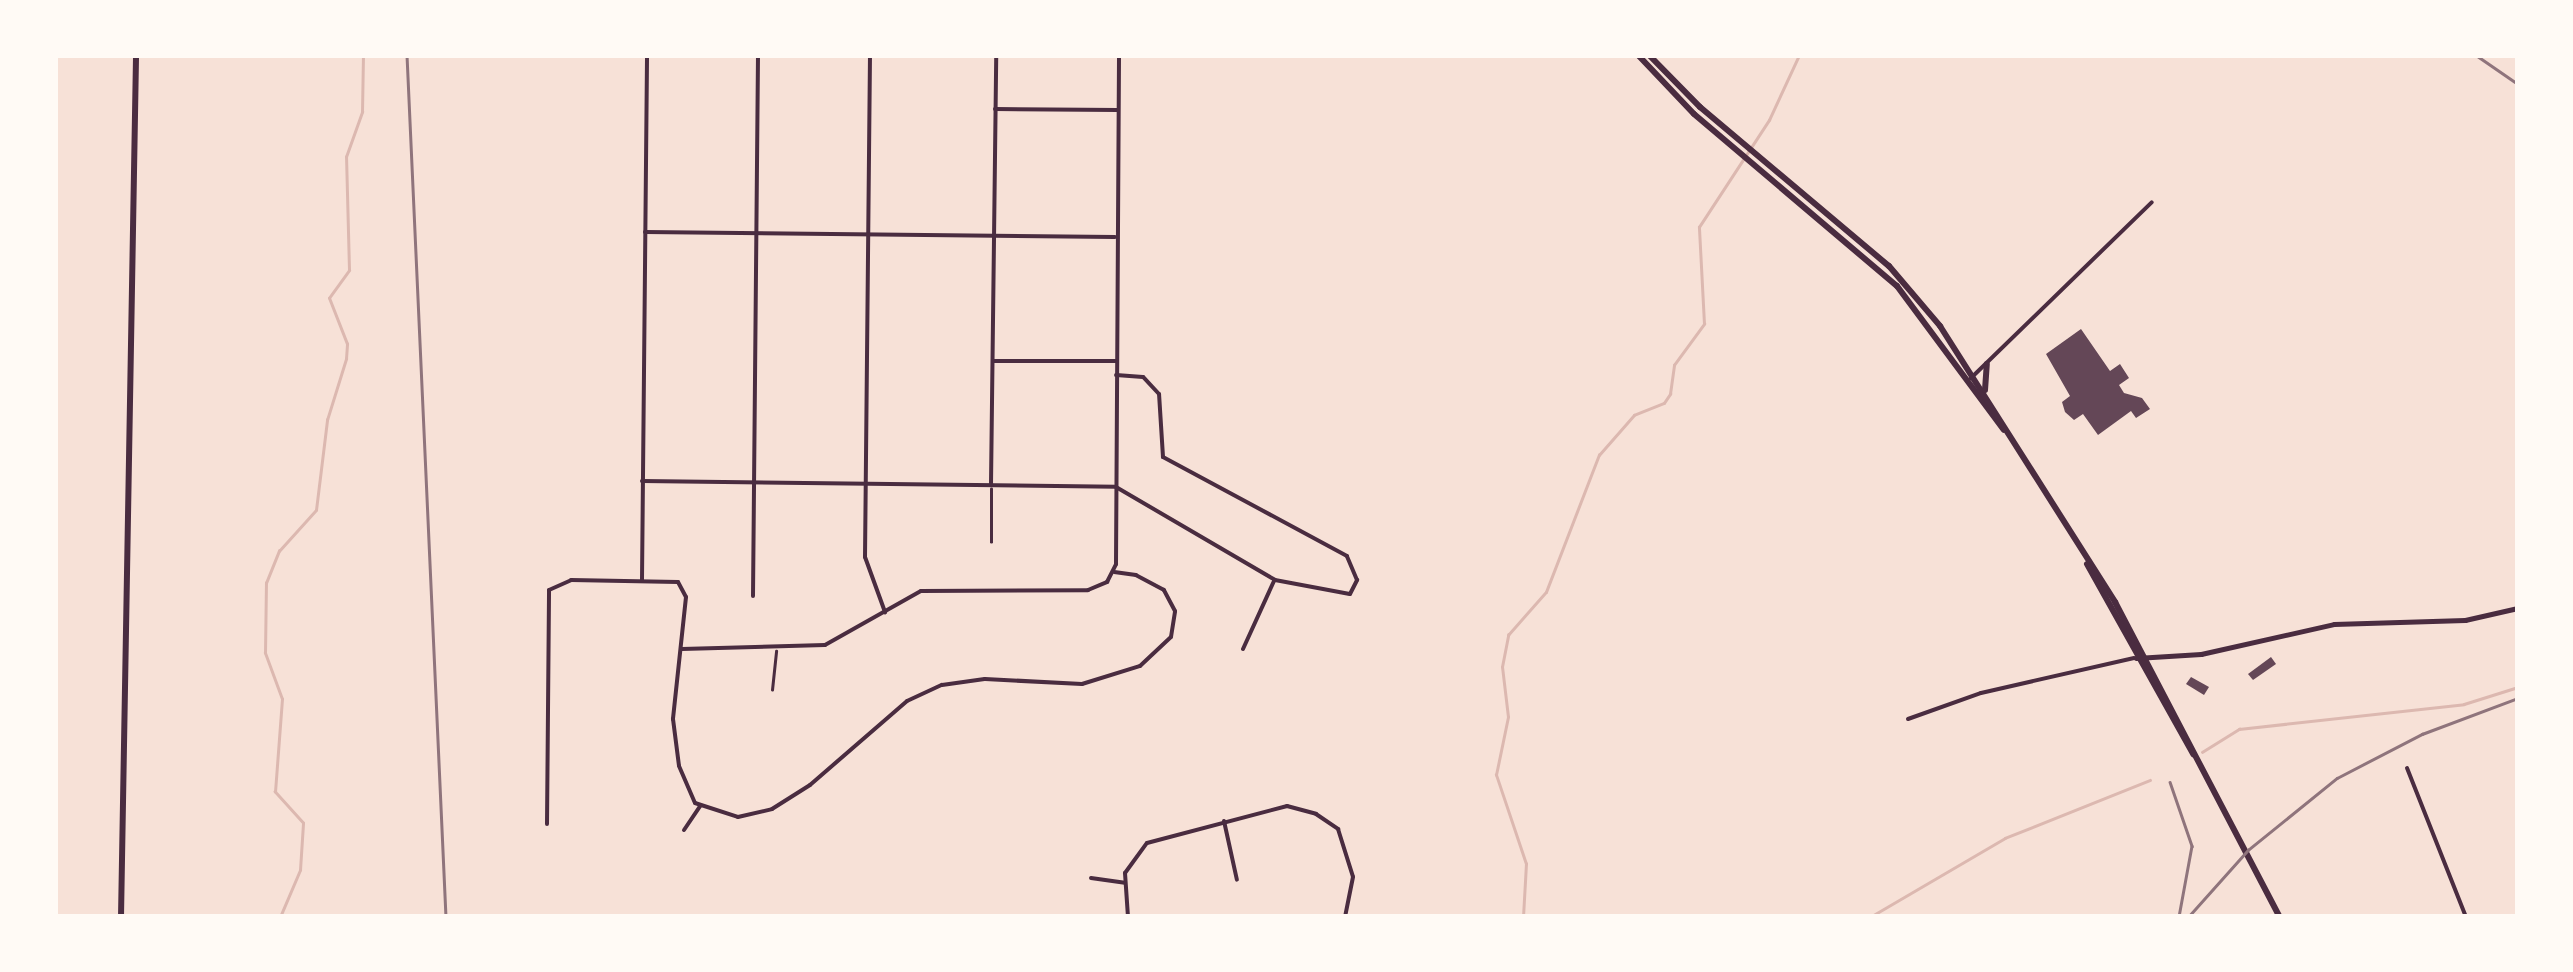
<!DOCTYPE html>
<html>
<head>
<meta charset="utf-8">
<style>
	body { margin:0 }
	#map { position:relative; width:2573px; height:972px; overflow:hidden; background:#f7e1d7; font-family:Montserrat,sans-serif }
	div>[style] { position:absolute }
	.stream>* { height:2.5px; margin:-1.25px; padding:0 1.25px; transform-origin:1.25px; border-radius:1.25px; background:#dcb8b0 }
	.building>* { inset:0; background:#644757 }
	.service>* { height:2.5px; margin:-1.25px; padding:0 1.25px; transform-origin:1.25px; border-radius:1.25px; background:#4a2c40 }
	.minor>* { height:4px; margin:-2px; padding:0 2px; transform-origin:2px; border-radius:2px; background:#4a2c40 }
	.tertiary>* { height:5px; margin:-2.5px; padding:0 2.5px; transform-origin:2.5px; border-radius:2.5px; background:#4a2c40 }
	.secondary>* { height:6px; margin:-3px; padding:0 3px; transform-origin:3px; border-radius:3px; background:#4a2c40 }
	.rail>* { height:2.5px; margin:-1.25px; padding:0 1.25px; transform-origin:1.25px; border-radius:1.25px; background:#8f747c }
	span { translate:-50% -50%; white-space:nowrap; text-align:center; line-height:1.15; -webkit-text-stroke:10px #fffaf5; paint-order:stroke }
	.frame { position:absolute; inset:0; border:58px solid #fffaf5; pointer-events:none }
</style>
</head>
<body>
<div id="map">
	<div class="stream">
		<i style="left:2202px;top:752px;width:44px;rotate:-31.9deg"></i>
		<i style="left:2239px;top:729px;width:226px;rotate:-6.3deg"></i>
		<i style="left:2464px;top:704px;width:57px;rotate:-17.5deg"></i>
		<i style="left:280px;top:917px;width:51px;rotate:-66.9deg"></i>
		<i style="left:300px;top:870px;width:47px;rotate:-86.3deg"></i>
		<i style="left:303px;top:823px;width:42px;rotate:-132.1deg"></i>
		<i style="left:275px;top:792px;width:93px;rotate:-85.7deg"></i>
		<i style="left:282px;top:699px;width:49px;rotate:-110.3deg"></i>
		<i style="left:265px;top:653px;width:70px;rotate:-89.2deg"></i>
		<i style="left:266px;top:583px;width:35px;rotate:-68deg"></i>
		<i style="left:279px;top:551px;width:55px;rotate:-47.9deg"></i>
		<i style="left:316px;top:510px;width:91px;rotate:-83deg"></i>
		<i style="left:327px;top:420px;width:64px;rotate:-72.7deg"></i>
		<i style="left:346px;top:359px;width:15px;rotate:-86deg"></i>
		<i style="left:347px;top:344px;width:49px;rotate:-111.4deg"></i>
		<i style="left:329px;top:298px;width:34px;rotate:-54deg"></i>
		<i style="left:349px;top:270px;width:113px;rotate:-91.5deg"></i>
		<i style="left:346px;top:157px;width:48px;rotate:-70.4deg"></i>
		<i style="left:362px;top:112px;width:57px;rotate:-89deg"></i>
		<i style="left:1523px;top:917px;width:53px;rotate:-86.8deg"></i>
		<i style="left:1526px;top:864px;width:94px;rotate:-108.6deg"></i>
		<i style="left:1496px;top:775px;width:59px;rotate:-78.3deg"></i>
		<i style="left:1508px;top:717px;width:50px;rotate:-96.8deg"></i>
		<i style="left:1502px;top:667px;width:33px;rotate:-79deg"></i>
		<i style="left:1508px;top:635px;width:57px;rotate:-48.5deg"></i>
		<i style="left:1546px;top:592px;width:147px;rotate:-68.9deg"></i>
		<i style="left:1599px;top:455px;width:53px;rotate:-48.8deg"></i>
		<i style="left:1634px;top:415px;width:32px;rotate:-22deg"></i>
		<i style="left:1664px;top:403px;width:11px;rotate:-56deg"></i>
		<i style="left:1670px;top:394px;width:29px;rotate:-82deg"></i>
		<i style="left:1674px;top:365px;width:51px;rotate:-53.8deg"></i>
		<i style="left:1704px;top:324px;width:97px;rotate:-93deg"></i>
		<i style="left:1699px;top:227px;width:128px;rotate:-56.8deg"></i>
		<i style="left:1769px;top:120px;width:72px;rotate:-65.2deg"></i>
		<i style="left:1870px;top:917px;width:156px;rotate:-30.3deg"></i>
		<i style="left:2005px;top:838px;width:156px;rotate:-21.8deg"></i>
	</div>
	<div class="building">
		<i style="clip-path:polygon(2081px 329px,2110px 371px,2120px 364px,2129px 378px,2119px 385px,2124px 393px,2142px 398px,2150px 409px,2136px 418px,2131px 411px,2098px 435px,2083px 414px,2074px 420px,2065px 412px,2062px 402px,2070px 396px,2046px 354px)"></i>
		<i style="clip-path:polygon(2271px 657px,2276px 664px,2253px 680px,2248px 674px)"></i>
		<i style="clip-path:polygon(2191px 677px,2209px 687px,2204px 695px,2186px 684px)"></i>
	</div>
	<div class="service">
		<i style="left:991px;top:542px;width:53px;rotate:-90deg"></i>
		<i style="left:772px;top:690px;width:39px;rotate:-84deg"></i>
	</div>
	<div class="minor">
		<i style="left:870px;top:55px;width:502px;rotate:90.57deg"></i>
		<i style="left:865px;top:557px;width:59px;rotate:70deg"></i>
		<i style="left:995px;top:109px;width:123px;rotate:0.5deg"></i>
		<i style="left:645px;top:232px;width:470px;rotate:0.6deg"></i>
		<i style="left:993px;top:361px;width:123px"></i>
		<i style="left:1971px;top:378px;width:252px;rotate:-44.2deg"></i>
		<i style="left:642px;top:481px;width:474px;rotate:0.7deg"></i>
		<i style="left:1116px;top:487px;width:184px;rotate:30.3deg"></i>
		<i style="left:1275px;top:580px;width:76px;rotate:10.6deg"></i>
		<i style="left:1350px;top:594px;width:16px;rotate:-63deg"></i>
		<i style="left:1357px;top:580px;width:26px;rotate:-113deg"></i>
		<i style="left:1347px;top:556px;width:209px;rotate:-151.7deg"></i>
		<i style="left:1163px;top:457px;width:63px;rotate:-93.6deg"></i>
		<i style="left:1159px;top:394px;width:23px;rotate:-133deg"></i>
		<i style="left:1143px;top:377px;width:27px;rotate:-176deg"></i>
		<i style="left:991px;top:484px;width:429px;rotate:-89.3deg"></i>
		<i style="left:642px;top:580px;width:525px;rotate:-89.45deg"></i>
		<i style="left:753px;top:596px;width:541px;rotate:-89.47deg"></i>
		<i style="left:682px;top:649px;width:143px;rotate:-1.6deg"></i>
		<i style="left:825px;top:645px;width:110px;rotate:-29.4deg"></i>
		<i style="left:921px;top:591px;width:167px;rotate:-0.3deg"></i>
		<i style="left:1088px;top:590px;width:21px;rotate:-23deg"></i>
		<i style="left:1107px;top:582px;width:20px;rotate:-63deg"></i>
		<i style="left:1116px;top:564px;width:509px;rotate:-89.66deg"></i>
		<i style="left:1243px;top:649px;width:75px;rotate:-65.5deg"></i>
		<i style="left:1908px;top:719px;width:77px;rotate:-19.6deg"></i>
		<i style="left:1981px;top:693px;width:157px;rotate:-12.9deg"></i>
		<i style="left:2407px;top:768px;width:160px;rotate:68.4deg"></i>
		<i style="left:1224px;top:821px;width:60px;rotate:77.6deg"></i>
		<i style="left:547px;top:824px;width:234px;rotate:-89.5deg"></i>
		<i style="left:549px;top:590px;width:24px;rotate:-24deg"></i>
		<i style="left:571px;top:580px;width:107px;rotate:1.1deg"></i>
		<i style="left:678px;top:582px;width:17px;rotate:62deg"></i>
		<i style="left:686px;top:597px;width:123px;rotate:96.1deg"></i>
		<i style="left:673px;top:719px;width:47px;rotate:82.7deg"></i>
		<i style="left:679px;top:766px;width:40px;rotate:66.6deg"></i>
		<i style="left:695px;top:803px;width:45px;rotate:18deg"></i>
		<i style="left:738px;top:817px;width:35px;rotate:-13deg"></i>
		<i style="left:772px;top:809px;width:45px;rotate:-32.3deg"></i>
		<i style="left:810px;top:785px;width:128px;rotate:-40.9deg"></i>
		<i style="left:907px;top:701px;width:38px;rotate:-25deg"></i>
		<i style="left:942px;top:685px;width:43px;rotate:-7.9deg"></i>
		<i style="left:985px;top:679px;width:97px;rotate:3deg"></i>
		<i style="left:1082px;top:684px;width:61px;rotate:-17.2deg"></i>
		<i style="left:1140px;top:666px;width:42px;rotate:-43.1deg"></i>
		<i style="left:1171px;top:637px;width:26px;rotate:-81deg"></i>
		<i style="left:1175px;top:611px;width:24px;rotate:-118deg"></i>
		<i style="left:1164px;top:590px;width:32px;rotate:-152deg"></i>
		<i style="left:1136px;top:575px;width:22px;rotate:-172deg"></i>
		<i style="left:684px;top:830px;width:30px;rotate:-56deg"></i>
		<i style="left:1091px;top:878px;width:34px;rotate:8deg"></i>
		<i style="left:1128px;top:917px;width:44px;rotate:-93.9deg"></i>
		<i style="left:1125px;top:873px;width:37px;rotate:-54deg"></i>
		<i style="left:1147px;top:843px;width:145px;rotate:-14.8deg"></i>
		<i style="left:1287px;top:806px;width:30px;rotate:15deg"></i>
		<i style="left:1316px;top:814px;width:27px;rotate:34deg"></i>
		<i style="left:1338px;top:829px;width:50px;rotate:72.6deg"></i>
		<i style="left:1353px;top:877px;width:41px;rotate:101.3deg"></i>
	</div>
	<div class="tertiary">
		<i style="left:2136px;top:658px;width:65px;rotate:-3.5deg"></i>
		<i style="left:2201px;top:654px;width:136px;rotate:-12.7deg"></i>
		<i style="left:2334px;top:624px;width:131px;rotate:-1.7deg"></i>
		<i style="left:2465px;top:620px;width:54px;rotate:-12.8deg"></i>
	</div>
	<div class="secondary">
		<i style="left:1638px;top:55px;width:81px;rotate:46.5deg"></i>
		<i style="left:1694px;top:114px;width:266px;rotate:40.3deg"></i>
		<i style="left:1897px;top:286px;width:179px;rotate:53.4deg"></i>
		<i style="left:1649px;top:55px;width:73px;rotate:45.6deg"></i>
		<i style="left:1700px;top:107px;width:247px;rotate:40.1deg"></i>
		<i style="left:1889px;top:266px;width:79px;rotate:49.6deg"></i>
		<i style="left:1940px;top:326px;width:327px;rotate:57.6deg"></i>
		<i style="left:2115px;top:602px;width:356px;rotate:62.4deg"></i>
		<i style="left:1985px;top:390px;width:26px;rotate:-86deg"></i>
		<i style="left:2087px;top:564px;width:218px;rotate:60.8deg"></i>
		<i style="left:121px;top:917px;width:862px;rotate:-89deg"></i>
	</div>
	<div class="rail">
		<i style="left:407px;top:55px;width:863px;rotate:87.41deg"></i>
		<i style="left:2476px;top:55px;width:51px;rotate:34.6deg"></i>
		<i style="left:2170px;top:782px;width:68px;rotate:71deg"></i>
		<i style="left:2192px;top:846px;width:72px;rotate:100.4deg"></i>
		<i style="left:2188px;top:917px;width:90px;rotate:-48.2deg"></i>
		<i style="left:2248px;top:850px;width:114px;rotate:-39deg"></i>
		<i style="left:2337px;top:778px;width:96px;rotate:-27.4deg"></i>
		<i style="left:2422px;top:734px;width:103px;rotate:-20.6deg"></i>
	</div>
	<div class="frame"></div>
</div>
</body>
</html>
